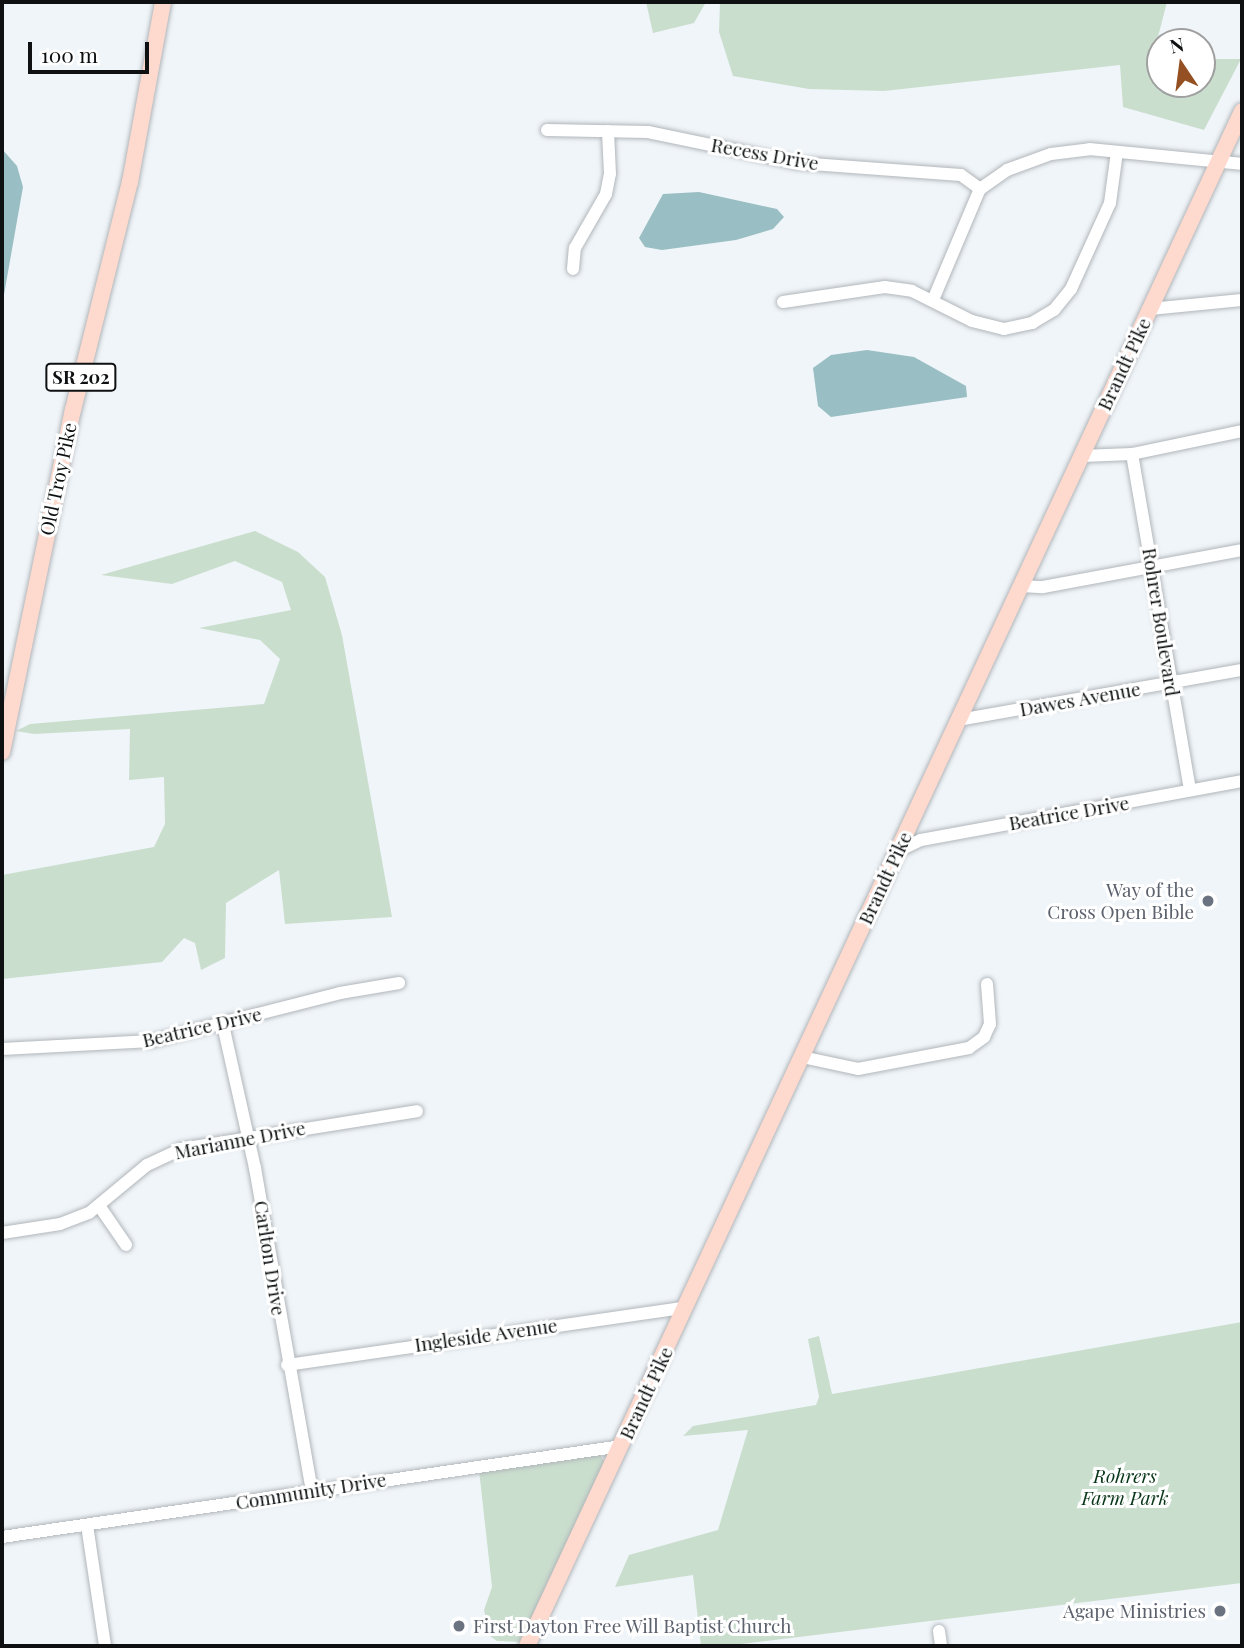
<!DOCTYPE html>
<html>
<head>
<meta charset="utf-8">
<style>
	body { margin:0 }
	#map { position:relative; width:1244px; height:1648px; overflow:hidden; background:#f0f5f9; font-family:"Playfair Display",serif }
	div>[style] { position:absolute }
	.green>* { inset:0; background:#cadece }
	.water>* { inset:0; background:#99bec3 }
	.roads { filter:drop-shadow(0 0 2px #b1b6ba) drop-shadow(0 0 2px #b1b6ba) }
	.minor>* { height:12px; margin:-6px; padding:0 6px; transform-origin:6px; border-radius:6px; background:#fff }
	.major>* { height:16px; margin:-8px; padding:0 8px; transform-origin:8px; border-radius:8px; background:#fed9ce }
	.dots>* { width:19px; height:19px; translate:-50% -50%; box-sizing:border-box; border:4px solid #fff; border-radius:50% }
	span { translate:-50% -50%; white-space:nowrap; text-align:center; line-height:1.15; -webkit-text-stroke:6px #fff; paint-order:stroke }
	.shield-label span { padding:2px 5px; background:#fff; border:2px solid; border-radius:5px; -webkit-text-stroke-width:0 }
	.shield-label { font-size:18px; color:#0e1011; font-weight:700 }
	.street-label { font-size:19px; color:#0e1011 }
	.worship-label { font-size:19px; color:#5b616d }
	.right { translate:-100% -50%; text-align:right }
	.left { translate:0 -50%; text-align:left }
	.park-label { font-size:19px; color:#093619; font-style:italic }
	.frame { position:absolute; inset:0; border:4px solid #0e1011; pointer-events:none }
	.north { position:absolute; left:1146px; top:28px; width:70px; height:70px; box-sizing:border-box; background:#fff; border:2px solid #9f9fa0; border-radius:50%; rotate:347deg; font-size:19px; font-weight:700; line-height:28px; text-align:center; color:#0e1011 }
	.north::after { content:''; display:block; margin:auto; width:24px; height:32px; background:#945022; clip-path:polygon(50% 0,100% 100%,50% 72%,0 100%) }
	.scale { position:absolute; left:28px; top:42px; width:121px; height:32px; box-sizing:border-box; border:4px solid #0e1011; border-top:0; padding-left:9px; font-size:21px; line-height:24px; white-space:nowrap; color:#0e1011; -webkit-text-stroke:5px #fff; paint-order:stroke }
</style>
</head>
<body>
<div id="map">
	<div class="green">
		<i style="clip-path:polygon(646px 2px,706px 2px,694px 23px,653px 33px)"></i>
		<i style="clip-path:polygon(720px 2px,1167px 2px,1152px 60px,1160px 60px,1160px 84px,1202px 84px,1202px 59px,1241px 59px,1204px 130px,1123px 107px,1120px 65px,884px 91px,809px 89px,733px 76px,719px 32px)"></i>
		<i style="clip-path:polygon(255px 531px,298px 552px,325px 577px,342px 635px,392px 917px,285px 924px,279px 870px,226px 903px,225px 958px,201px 970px,195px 943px,184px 938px,162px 962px,2px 979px,2px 875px,154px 847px,165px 824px,164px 777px,129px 780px,130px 729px,34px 734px,16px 731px,30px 724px,264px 704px,280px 659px,260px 640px,199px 628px,291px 610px,282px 582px,235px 561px,172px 584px,101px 575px)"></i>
		<i style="clip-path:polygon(1242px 1322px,1242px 1583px,724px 1646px,701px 1646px,693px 1575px,615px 1587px,629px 1555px,718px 1530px,748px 1430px,683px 1436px,693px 1426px,816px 1405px,819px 1397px,808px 1339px,819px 1336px,832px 1394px)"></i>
		<i style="clip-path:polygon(600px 1455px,607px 1466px,525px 1642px,497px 1641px,490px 1636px,484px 1610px,492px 1587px,479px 1470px)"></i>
	</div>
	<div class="water">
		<i style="clip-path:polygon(2px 149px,17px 166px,23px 187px,2px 306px)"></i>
		<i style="clip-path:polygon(699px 192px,777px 209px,784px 217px,773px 229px,736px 240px,662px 250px,645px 247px,639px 238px,663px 194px)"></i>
		<i style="clip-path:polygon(867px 350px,914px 357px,966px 386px,967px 397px,831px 417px,818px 406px,813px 368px,831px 355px)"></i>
	</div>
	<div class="roads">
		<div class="minor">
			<i style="left:547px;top:130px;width:101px;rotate:1.1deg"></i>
			<i style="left:648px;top:132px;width:153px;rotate:11.7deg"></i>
			<i style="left:798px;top:163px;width:163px;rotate:4.2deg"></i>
			<i style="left:961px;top:175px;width:24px;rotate:36deg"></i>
			<i style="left:573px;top:269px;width:21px;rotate:-85deg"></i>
			<i style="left:575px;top:248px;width:62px;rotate:-60.1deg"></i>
			<i style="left:606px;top:194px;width:20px;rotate:-79deg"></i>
			<i style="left:610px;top:174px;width:43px;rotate:-92.7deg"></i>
			<i style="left:933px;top:300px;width:121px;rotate:-67.1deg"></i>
			<i style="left:980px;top:189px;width:33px;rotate:-35deg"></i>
			<i style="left:1007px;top:170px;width:47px;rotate:-20deg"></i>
			<i style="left:1051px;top:154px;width:39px;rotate:-7deg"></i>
			<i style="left:1090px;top:149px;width:153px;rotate:5.6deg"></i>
			<i style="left:783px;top:302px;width:103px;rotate:-8.4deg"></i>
			<i style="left:885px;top:287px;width:27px;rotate:8deg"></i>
			<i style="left:912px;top:291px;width:67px;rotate:26.6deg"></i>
			<i style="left:972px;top:321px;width:33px;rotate:14deg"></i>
			<i style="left:1004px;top:329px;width:29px;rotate:-12deg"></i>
			<i style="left:1032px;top:323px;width:26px;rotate:-31deg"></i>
			<i style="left:1054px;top:310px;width:27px;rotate:-51deg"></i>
			<i style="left:1071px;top:289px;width:94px;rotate:-65.6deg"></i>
			<i style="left:1110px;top:203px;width:51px;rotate:-82.2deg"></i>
			<i style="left:1150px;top:309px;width:92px;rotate:-5.6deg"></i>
			<i style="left:1132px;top:454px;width:341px;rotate:80.2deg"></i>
			<i style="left:1082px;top:456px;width:50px;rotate:-2.3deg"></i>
			<i style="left:1132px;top:454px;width:112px;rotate:-11.8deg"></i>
			<i style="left:1021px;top:586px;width:22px;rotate:3deg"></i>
			<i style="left:1043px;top:587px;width:202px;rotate:-10.5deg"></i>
			<i style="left:958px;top:720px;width:288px;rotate:-10deg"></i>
			<i style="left:898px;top:851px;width:25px;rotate:-26deg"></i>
			<i style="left:921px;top:840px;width:326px;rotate:-10.4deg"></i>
			<i style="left:223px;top:1025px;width:147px;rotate:77.4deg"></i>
			<i style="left:255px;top:1168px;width:328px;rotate:80deg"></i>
			<i style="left:2px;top:1049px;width:150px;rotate:-3.1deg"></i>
			<i style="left:152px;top:1041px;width:194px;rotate:-14.3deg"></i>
			<i style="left:340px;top:993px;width:60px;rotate:-9.6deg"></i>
			<i style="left:802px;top:1057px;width:57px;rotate:12.1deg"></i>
			<i style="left:858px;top:1069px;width:113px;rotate:-10.7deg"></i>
			<i style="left:969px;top:1048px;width:19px;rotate:-36deg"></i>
			<i style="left:984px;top:1037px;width:14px;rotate:-65deg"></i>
			<i style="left:990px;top:1024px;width:40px;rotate:-94.3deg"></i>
			<i style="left:100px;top:1207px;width:46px;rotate:55.6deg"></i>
			<i style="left:2px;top:1233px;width:59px;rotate:-8.8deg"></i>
			<i style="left:60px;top:1224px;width:31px;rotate:-21deg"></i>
			<i style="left:89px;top:1213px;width:75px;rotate:-39.6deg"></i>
			<i style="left:147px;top:1165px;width:38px;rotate:-25deg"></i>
			<i style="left:181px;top:1149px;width:239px;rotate:-9.1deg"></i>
			<i style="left:287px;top:1365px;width:402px;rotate:-8.2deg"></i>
			<i style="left:87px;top:1525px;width:122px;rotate:81.5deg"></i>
			<i style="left:2px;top:1537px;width:626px;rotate:-8.36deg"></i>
			<i style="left:939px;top:1631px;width:15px;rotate:82deg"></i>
		</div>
		<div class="major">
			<i style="left:2px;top:752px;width:349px;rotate:-78.3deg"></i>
			<i style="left:73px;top:410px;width:235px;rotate:-76deg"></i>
			<i style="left:130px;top:182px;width:183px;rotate:-79.6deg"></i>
			<i style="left:527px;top:1646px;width:1693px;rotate:-65.02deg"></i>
		</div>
	</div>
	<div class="dots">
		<i style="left:1208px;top:901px;background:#6b7280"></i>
		<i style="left:1220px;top:1611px;background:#6b7280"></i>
		<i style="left:459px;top:1626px;background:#6b7280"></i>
	</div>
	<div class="shield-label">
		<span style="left:81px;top:377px">SR 202</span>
	</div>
	<div class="street-label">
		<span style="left:765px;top:154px;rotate:10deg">Recess Drive</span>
		<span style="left:1124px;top:364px;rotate:-65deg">Brandt Pike</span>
		<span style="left:58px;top:479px;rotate:-78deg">Old Troy Pike</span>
		<span style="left:1161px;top:622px;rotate:81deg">Rohrer Boulevard</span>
		<span style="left:1080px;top:699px;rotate:-10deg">Dawes Avenue</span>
		<span style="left:1069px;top:813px;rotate:-10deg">Beatrice Drive</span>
		<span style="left:885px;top:878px;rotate:-65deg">Brandt Pike</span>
		<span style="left:202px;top:1027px;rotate:-13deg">Beatrice Drive</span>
		<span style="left:240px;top:1140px;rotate:-11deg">Marianne Drive</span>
		<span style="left:270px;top:1258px;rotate:81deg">Carlton Drive</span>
		<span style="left:486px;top:1335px;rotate:-8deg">Ingleside Avenue</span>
		<span style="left:646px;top:1393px;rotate:-65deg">Brandt Pike</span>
		<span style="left:311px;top:1491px;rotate:-9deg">Community Drive</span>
	</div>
	<div class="worship-label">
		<span class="right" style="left:1194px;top:901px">Way of the<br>Cross Open Bible</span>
		<span class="right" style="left:1206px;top:1611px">Agape Ministries</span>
		<span class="left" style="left:473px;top:1626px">First Dayton Free Will Baptist Church</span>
	</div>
	<div class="park-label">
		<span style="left:1125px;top:1487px">Rohrers<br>Farm Park</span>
	</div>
	<div class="frame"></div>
	<div class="north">N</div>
	<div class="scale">100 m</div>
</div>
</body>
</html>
